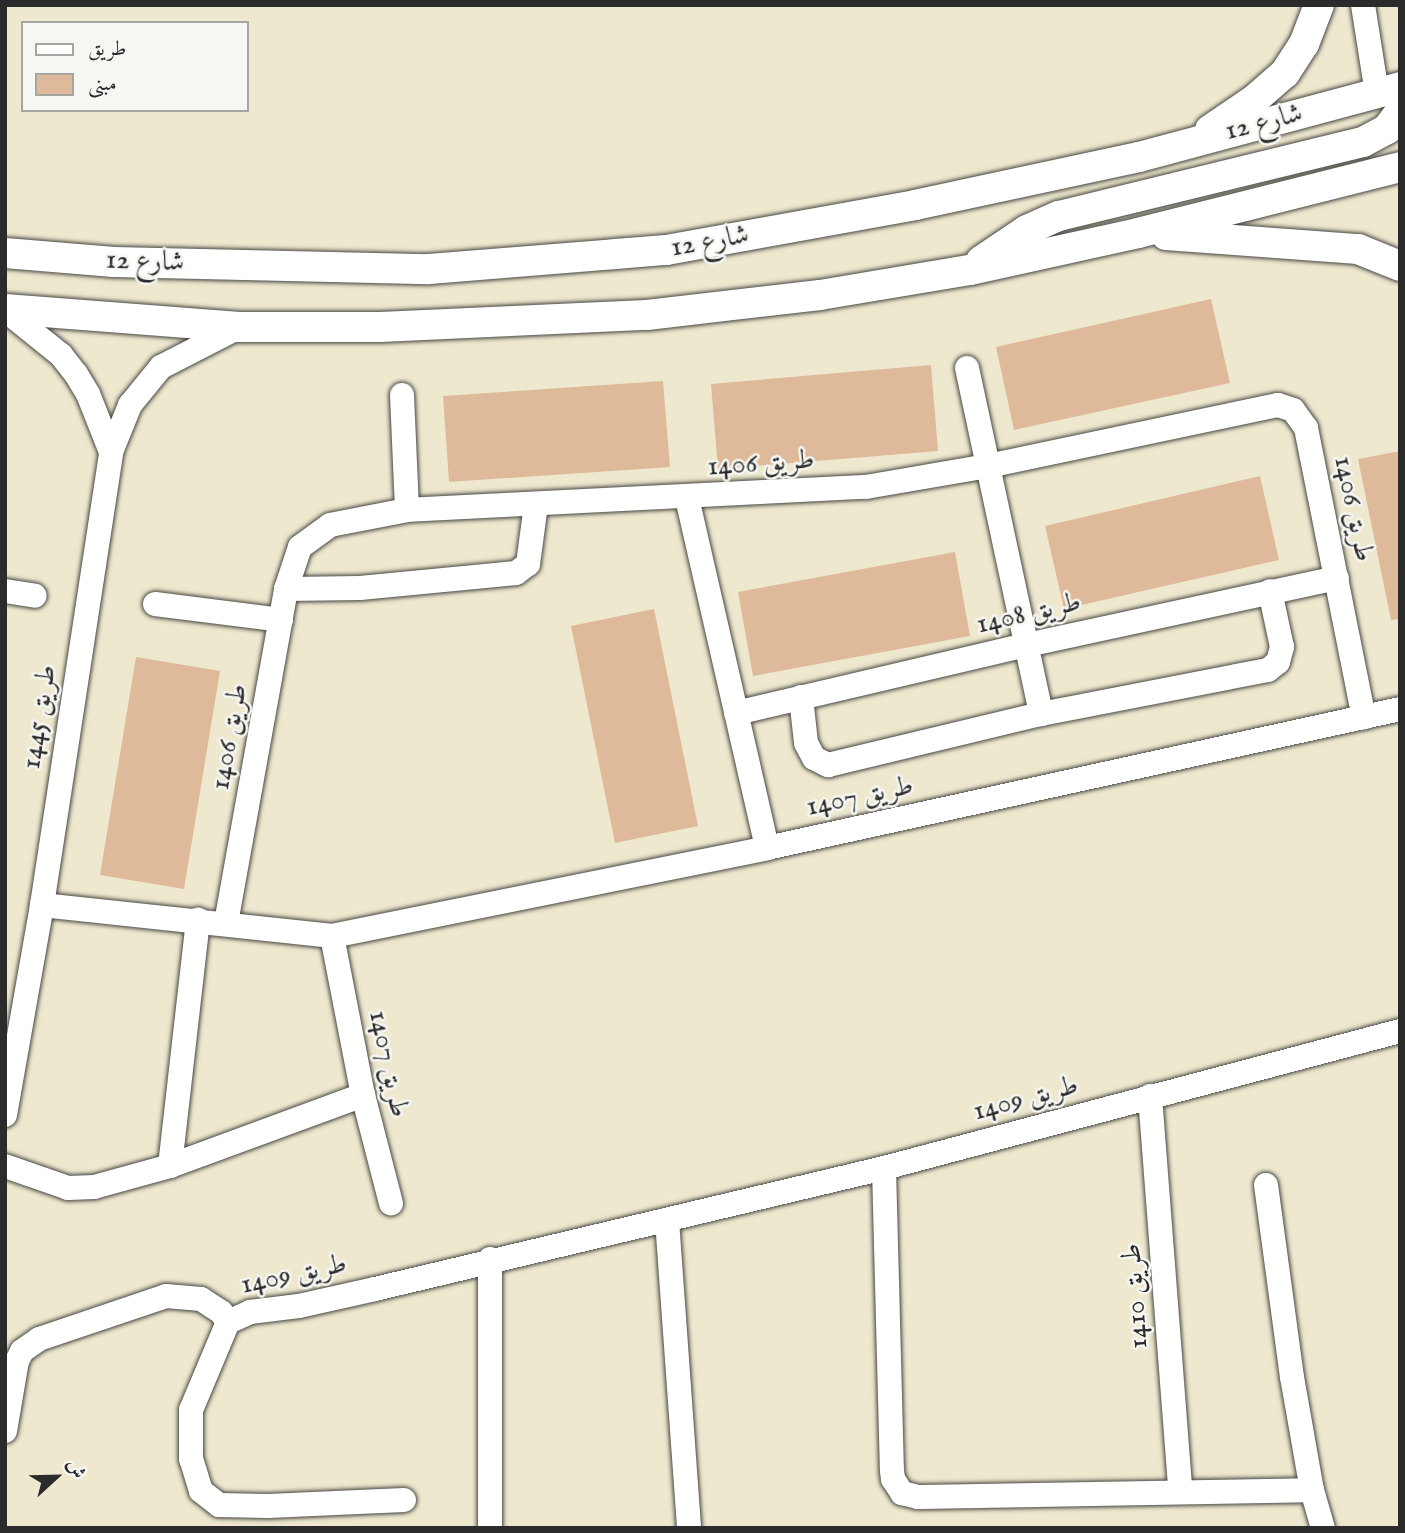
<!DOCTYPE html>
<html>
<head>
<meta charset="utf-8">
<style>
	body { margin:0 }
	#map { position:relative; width:1405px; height:1533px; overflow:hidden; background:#ede8ce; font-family:"IM FELL English",Amiri,serif }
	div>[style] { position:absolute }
	.building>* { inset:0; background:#dfba9a }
	.roads { filter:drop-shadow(0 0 2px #484743) drop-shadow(0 0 2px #484743) }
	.minor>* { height:24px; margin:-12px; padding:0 12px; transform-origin:12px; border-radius:12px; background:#fff }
	.tertiary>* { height:30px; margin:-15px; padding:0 15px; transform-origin:15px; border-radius:15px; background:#fff }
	span { translate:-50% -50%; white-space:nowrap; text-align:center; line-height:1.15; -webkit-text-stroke:5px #f6f6f2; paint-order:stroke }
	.street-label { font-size:28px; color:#2b2b2b }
	.frame { position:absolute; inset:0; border:7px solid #2b2b2b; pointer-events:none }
	.legend { position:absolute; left:21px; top:21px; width:228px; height:91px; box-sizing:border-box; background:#f6f6f2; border:2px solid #a5a5a2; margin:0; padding:9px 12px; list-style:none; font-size:21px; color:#2b2b2b }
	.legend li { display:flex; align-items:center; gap:14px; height:35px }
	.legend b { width:35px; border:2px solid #a5a5a2 }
	.north { position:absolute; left:21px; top:1442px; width:70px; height:70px; -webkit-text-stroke:5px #f6f6f2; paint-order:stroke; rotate:68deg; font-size:19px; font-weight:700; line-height:28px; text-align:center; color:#2b2b2b }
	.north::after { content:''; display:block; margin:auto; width:24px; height:32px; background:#2b2b2b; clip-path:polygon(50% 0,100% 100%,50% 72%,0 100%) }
</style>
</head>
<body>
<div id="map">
	<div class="building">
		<i style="clip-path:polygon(1211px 299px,1230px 383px,1014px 430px,996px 347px)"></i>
		<i style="clip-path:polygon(931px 365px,938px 451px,718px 469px,711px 384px)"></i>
		<i style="clip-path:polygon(663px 381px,670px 467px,449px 482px,443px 396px)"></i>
		<i style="clip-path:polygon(1400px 451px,1400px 619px,1391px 620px,1358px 459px)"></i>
		<i style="clip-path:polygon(1260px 476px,1279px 560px,1064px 609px,1045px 526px)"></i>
		<i style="clip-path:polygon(955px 552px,970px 636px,753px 676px,738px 592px)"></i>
		<i style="clip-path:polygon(654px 609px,698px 826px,615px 843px,571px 626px)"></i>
		<i style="clip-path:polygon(136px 657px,220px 671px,184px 889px,100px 875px)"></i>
	</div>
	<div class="roads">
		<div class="minor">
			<i style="left:1363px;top:5px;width:89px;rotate:81deg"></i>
			<i style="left:5px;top:310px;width:72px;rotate:38.8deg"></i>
			<i style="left:61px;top:355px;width:24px;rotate:52deg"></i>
			<i style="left:76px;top:374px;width:23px;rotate:59deg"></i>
			<i style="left:88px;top:394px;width:62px;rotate:68.4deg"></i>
			<i style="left:967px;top:368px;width:354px;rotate:77.9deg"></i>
			<i style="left:402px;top:395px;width:115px;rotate:87.5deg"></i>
			<i style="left:687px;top:498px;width:359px;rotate:77.1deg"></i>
			<i style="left:286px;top:589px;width:74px;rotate:-0.8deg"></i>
			<i style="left:360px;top:588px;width:157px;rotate:-5.5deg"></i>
			<i style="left:516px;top:573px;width:15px;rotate:-37deg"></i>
			<i style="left:528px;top:564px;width:60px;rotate:-82.3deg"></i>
			<i style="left:5px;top:591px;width:30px;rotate:9deg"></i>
			<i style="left:155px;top:604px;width:127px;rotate:7.2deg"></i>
			<i style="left:801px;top:697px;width:46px;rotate:83.8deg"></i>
			<i style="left:806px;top:743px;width:17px;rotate:62deg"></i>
			<i style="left:814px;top:758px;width:16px;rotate:27deg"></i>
			<i style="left:828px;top:765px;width:219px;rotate:-13.5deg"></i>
			<i style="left:1041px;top:714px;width:231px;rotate:-11deg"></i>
			<i style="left:1268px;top:670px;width:13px;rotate:-39deg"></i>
			<i style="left:1278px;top:662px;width:16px;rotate:-75deg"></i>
			<i style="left:1282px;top:647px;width:57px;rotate:-102.1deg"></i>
			<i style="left:736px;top:713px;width:299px;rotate:-13.2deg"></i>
			<i style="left:1027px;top:645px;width:317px;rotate:-12.2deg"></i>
			<i style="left:42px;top:905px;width:292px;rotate:6.1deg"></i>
			<i style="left:332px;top:936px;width:444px;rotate:-11.4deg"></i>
			<i style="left:767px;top:848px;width:648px;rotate:-12.38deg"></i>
			<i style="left:226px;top:923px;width:339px;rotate:-79.8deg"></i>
			<i style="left:286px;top:589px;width:44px;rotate:-71.6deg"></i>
			<i style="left:300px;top:547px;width:37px;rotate:-36deg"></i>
			<i style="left:330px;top:525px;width:78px;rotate:-11deg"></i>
			<i style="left:407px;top:510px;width:460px;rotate:-2.9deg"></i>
			<i style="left:866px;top:487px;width:124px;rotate:-9.8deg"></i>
			<i style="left:988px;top:466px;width:296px;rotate:-11.9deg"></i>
			<i style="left:1278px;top:405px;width:16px;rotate:18deg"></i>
			<i style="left:1293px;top:410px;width:22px;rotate:54deg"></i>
			<i style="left:1306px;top:428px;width:295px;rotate:78.7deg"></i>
			<i style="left:332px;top:936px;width:162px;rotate:79deg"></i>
			<i style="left:363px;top:1095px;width:112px;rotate:75.5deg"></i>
			<i style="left:1150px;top:1096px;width:395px;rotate:85.6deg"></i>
			<i style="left:5px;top:1115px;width:213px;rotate:-80deg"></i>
			<i style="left:42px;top:905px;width:458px;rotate:-81.3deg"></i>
			<i style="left:111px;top:452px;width:51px;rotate:-68deg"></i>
			<i style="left:130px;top:405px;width:49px;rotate:-50.8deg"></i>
			<i style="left:161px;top:367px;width:88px;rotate:-27.1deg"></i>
			<i style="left:5px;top:1166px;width:67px;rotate:19.2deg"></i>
			<i style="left:68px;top:1188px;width:26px;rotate:-2deg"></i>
			<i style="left:94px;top:1187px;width:79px;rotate:-15.4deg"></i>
			<i style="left:170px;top:1166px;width:206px;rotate:-20.2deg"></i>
			<i style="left:170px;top:1166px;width:248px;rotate:-83.5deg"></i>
			<i style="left:884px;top:1168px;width:302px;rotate:88.5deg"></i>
			<i style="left:892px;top:1470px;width:9px;rotate:84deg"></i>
			<i style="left:893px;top:1479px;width:17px;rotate:57deg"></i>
			<i style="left:902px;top:1493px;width:16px;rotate:14deg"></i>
			<i style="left:918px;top:1497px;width:394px;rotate:-1deg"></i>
			<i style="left:1266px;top:1185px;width:194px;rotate:82.3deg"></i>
			<i style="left:1292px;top:1377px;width:115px;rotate:80deg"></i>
			<i style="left:1312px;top:1490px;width:40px;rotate:74deg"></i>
			<i style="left:667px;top:1220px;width:309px;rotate:85.9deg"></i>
			<i style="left:490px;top:1259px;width:269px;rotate:90deg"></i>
			<i style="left:5px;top:1431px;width:71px;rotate:-80.3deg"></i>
			<i style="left:17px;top:1361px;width:11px;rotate:-63deg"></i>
			<i style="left:22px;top:1351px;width:21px;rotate:-35deg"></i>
			<i style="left:39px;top:1339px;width:134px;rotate:-18.7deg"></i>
			<i style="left:166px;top:1296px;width:35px;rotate:5deg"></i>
			<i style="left:201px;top:1299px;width:24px;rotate:33deg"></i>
			<i style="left:221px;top:1312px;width:12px;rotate:55deg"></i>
			<i style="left:404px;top:1500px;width:136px;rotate:177.5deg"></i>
			<i style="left:268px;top:1506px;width:49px;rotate:-178.8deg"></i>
			<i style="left:219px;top:1505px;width:23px;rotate:-142deg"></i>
			<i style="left:201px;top:1491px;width:34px;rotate:-107deg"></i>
			<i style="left:191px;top:1459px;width:49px;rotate:-90deg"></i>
			<i style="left:191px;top:1410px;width:95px;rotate:-67.2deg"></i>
			<i style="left:228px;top:1322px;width:24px;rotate:-24deg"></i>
			<i style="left:250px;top:1312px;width:49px;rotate:-7deg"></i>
			<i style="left:299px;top:1306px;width:78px;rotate:-12.6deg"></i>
			<i style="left:375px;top:1289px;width:523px;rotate:-13.37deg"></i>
			<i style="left:884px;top:1168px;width:534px;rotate:-14.87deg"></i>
		</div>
		<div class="tertiary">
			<i style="left:1210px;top:130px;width:53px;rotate:-34.3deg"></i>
			<i style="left:1254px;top:100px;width:41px;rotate:-41.1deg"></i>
			<i style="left:1285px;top:73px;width:35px;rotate:-57deg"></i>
			<i style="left:1304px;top:44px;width:42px;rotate:-69deg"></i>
			<i style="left:1166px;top:235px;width:193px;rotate:4.2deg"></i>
			<i style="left:1358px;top:249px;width:45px;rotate:22deg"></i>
			<i style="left:5px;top:253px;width:109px;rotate:4.7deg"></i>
			<i style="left:114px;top:262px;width:315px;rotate:1.3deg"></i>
			<i style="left:429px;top:269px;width:238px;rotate:-4.6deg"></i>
			<i style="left:666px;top:250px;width:253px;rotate:-10.2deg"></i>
			<i style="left:915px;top:205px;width:229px;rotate:-12.1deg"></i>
			<i style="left:1139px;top:157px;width:270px;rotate:-15deg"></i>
			<i style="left:981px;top:261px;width:55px;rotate:-34deg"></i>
			<i style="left:1027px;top:230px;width:35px;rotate:-24deg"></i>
			<i style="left:1059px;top:216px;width:313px;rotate:-13.7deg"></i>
			<i style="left:1363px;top:142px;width:27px;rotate:-28deg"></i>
			<i style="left:1387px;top:129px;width:21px;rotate:-53deg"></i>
			<i style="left:5px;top:309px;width:235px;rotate:4.4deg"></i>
			<i style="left:239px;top:327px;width:141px"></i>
			<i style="left:380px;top:327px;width:267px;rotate:-2.6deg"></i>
			<i style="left:647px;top:315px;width:174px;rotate:-6.6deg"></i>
			<i style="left:820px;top:295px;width:152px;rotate:-9.5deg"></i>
			<i style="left:970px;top:270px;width:172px;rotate:-12.4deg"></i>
			<i style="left:1138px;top:233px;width:270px;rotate:-14.1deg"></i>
		</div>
	</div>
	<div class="street-label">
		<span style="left:1264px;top:123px;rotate:-14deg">شارع 12</span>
		<span style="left:710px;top:242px;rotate:-10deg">شارع 12</span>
		<span style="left:145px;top:262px;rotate:2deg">شارع 12</span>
		<span style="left:761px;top:464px;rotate:-4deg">طريق 1406</span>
		<span style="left:1353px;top:509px;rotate:78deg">طريق 1406</span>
		<span style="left:1029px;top:614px;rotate:-13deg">طريق 1408</span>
		<span style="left:40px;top:717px;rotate:-81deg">طريق 1445</span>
		<span style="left:230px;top:737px;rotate:-80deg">طريق 1406</span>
		<span style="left:860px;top:797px;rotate:-12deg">طريق 1407</span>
		<span style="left:388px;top:1064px;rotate:78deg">طريق 1407</span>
		<span style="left:1026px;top:1099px;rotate:-15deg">طريق 1409</span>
		<span style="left:294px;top:1275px;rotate:-12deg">طريق 1409</span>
		<span style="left:1136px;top:1296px;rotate:-94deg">طريق 1410</span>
	</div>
	<div class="frame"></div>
	<ul class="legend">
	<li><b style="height:9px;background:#fff"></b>طريق</li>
	<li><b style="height:19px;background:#dfba9a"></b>مبنى</li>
	</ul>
	<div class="north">ش</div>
</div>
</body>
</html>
